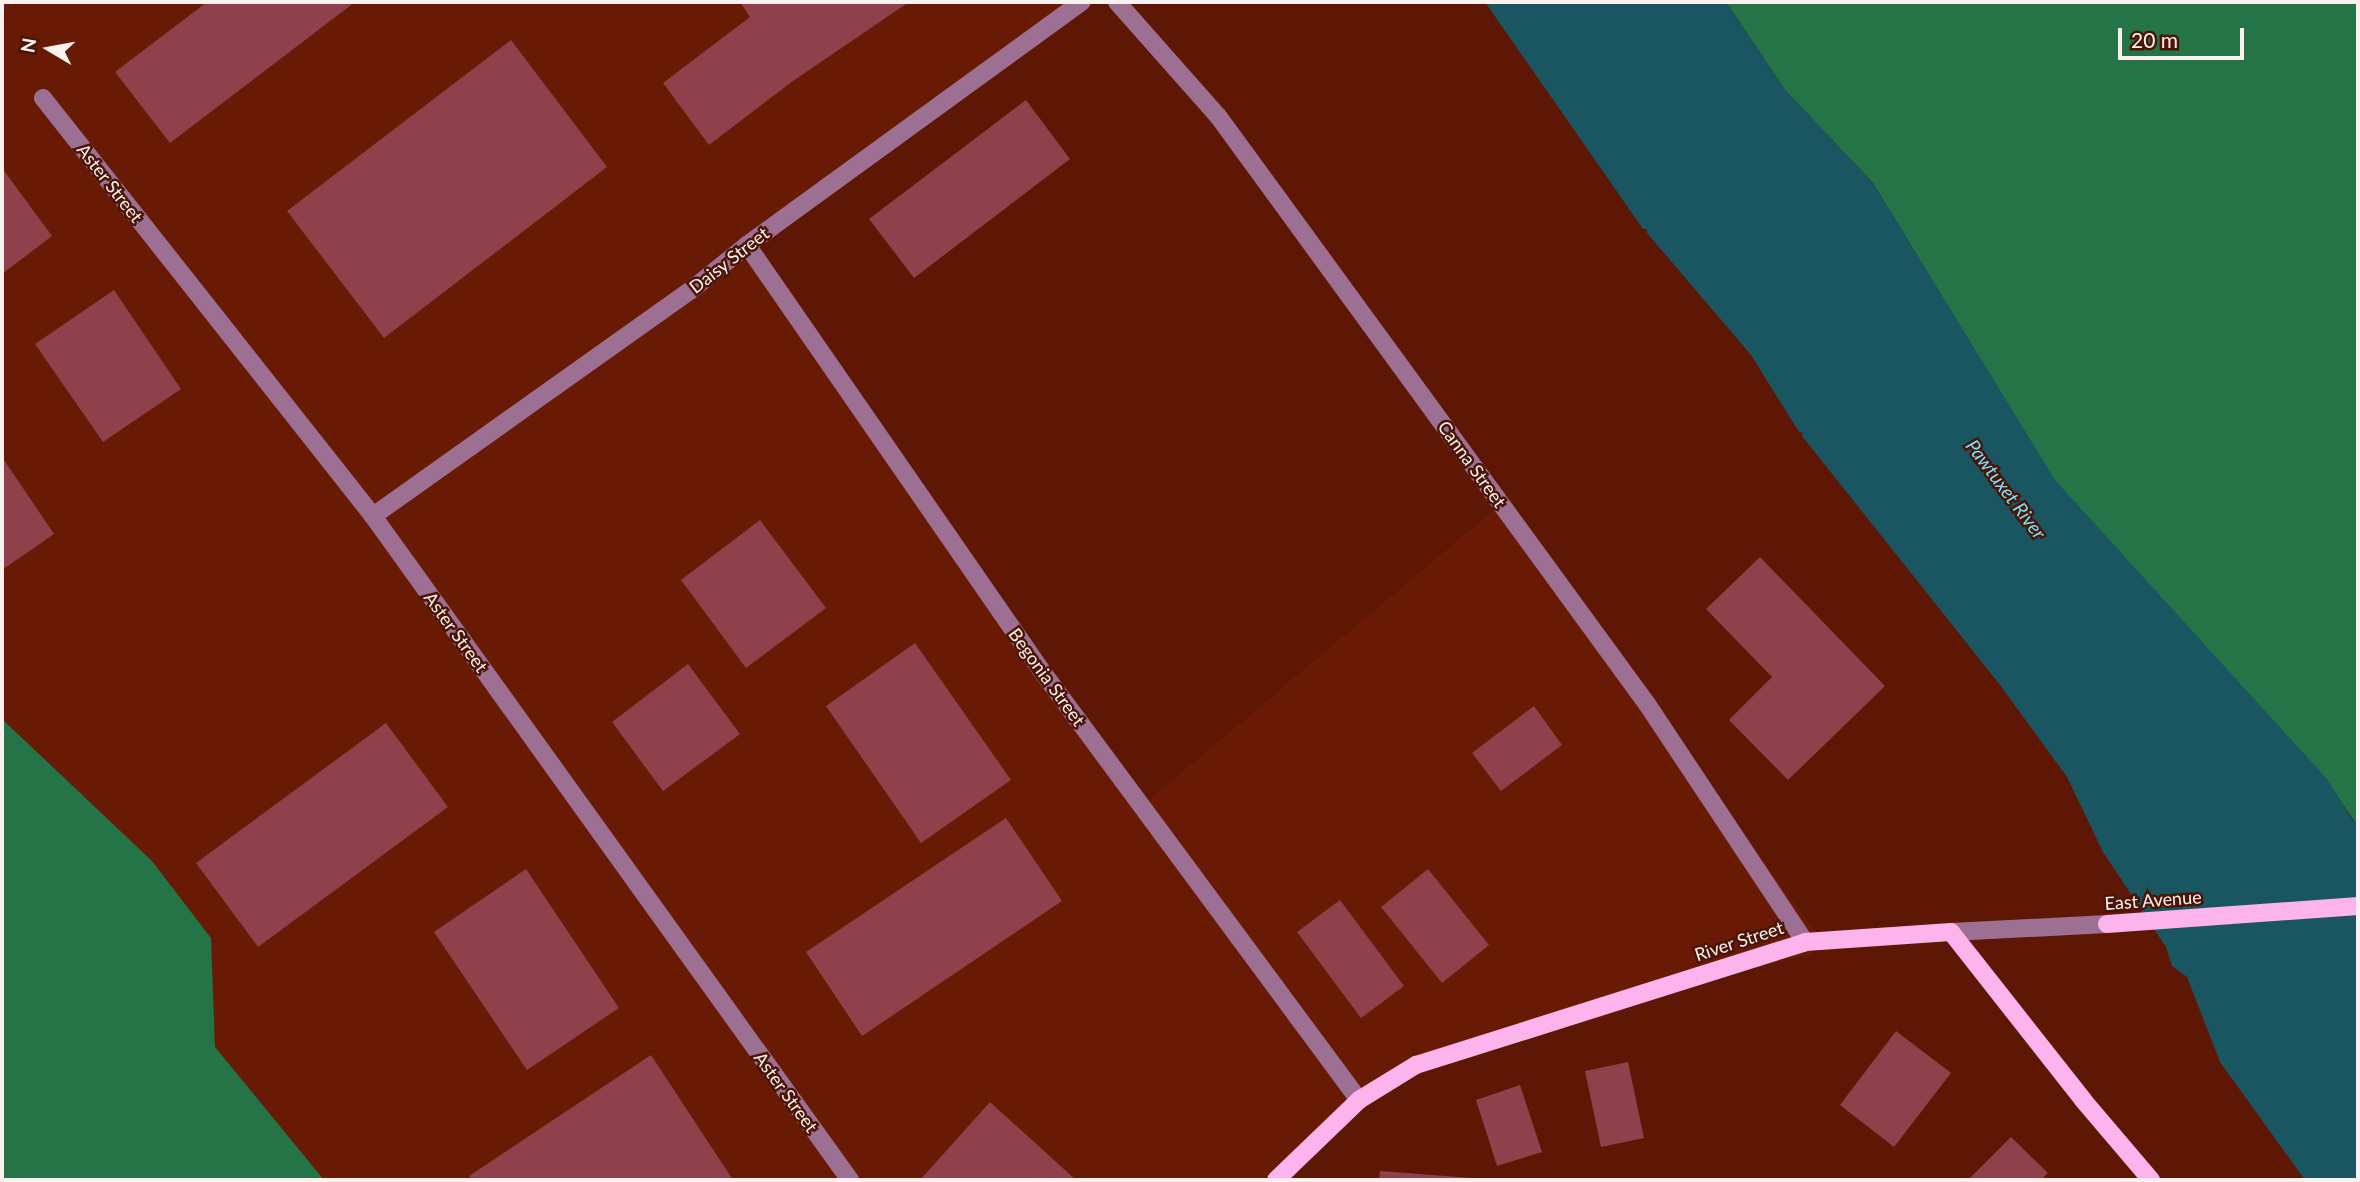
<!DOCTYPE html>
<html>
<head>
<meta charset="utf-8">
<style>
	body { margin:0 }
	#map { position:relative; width:2360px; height:1182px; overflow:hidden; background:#5d1704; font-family:Lato,sans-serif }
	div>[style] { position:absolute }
	.built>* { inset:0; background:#681a04 }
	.forest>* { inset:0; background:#247448 }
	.water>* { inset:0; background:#1a5562 }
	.building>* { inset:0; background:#8e414a }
	.minor>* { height:18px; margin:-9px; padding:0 9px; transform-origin:9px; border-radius:9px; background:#9d7093 }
	.major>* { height:18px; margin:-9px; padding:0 9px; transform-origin:9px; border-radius:9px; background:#fdb4ec }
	span { translate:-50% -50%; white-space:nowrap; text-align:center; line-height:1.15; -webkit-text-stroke:5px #4a1407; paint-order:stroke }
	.street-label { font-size:18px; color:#fbf2ef }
	.water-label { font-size:19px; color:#73e2fc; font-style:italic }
	.frame { position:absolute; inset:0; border:4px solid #fbf2ef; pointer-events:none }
	.north { position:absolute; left:14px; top:14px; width:70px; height:70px; -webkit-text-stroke:5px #4a1407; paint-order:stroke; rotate:280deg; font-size:19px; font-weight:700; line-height:28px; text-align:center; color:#fbf2ef }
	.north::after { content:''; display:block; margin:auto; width:24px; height:32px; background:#fbf2ef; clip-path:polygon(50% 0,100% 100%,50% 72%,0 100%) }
	.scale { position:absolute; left:2118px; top:28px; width:126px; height:32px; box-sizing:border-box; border:4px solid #fbf2ef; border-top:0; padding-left:9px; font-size:21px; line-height:24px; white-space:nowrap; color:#fbf2ef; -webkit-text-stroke:5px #4a1407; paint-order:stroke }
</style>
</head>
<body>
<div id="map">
	<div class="built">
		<i style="clip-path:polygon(2px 2px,1069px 2px,751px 237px,1144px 804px,1495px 509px,1819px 935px,1818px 948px,1809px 955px,1611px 1001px,1478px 1037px,1367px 1105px,1280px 1180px,324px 1180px,215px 1047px,211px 938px,152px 861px,2px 719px)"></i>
	</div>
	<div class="forest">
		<i style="clip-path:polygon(1726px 2px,2358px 2px,2358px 820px,2354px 821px,2326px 779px,2054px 480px,1873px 183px,1785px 90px)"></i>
		<i style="clip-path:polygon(2px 719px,152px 861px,211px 938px,215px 1047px,324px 1180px,2px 1180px)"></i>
	</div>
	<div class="water">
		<i style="clip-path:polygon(1485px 2px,1726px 2px,1785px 90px,1873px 183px,2055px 480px,2327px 779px,2353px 821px,2358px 820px,2358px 1180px,2305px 1180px,2220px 1062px,2187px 977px,2172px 966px,2166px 947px,2103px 852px,2067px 777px,2000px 685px,1802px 436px,1803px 433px,1799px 432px,1751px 355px,1647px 233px,1647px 229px,1643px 229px)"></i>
	</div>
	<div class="building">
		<i style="clip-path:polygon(207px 2px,355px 2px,170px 143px,115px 72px)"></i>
		<i style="clip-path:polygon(740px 2px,909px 2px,793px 81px,709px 145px,663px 83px,750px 17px)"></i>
		<i style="clip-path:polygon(511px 40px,607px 167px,384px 338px,287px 211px)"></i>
		<i style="clip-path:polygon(1026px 100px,1070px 159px,914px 278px,869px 219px)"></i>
		<i style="clip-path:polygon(2px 168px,52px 236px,2px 274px)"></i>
		<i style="clip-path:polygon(114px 290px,181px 389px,103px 442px,35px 344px)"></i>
		<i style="clip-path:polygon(2px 457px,54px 534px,2px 570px)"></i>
		<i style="clip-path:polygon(760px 520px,826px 608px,746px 668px,681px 580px)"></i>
		<i style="clip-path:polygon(1760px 557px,1885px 686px,1788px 780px,1729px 720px,1772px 677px,1706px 609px)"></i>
		<i style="clip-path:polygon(915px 643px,1011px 780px,921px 843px,826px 706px)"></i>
		<i style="clip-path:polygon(688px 664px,740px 734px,663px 791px,612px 722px)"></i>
		<i style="clip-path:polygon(1534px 706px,1562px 745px,1501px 791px,1472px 753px)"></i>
		<i style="clip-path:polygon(386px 723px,448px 807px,258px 947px,196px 863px)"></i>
		<i style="clip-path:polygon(1006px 818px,1062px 901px,862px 1036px,806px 952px)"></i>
		<i style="clip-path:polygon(526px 869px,619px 1008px,527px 1070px,434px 932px)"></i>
		<i style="clip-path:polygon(1428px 869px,1489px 945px,1442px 983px,1381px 907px)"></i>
		<i style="clip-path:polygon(1340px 900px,1404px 986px,1361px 1018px,1297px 932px)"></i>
		<i style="clip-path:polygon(1896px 1031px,1951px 1073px,1894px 1147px,1840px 1105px)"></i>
		<i style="clip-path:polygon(651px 1055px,733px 1180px,472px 1180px,469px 1176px)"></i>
		<i style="clip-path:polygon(1628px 1062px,1644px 1138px,1601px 1147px,1585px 1071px)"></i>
		<i style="clip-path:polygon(1520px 1085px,1542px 1152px,1497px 1166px,1476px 1100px)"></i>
		<i style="clip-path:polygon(990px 1102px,1076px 1180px,920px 1180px)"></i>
		<i style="clip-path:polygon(2011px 1137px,2048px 1173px,2041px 1180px,1968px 1180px)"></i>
		<i style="clip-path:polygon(1380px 1171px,1472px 1178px,1472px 1180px,1379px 1180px)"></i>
	</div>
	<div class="minor">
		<i style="left:1117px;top:2px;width:152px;rotate:48.5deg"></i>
		<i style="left:1218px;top:116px;width:728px;rotate:53.89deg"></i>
		<i style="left:1647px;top:704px;width:286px;rotate:56.4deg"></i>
		<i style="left:43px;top:98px;width:533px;rotate:51.71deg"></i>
		<i style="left:373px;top:516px;width:818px;rotate:54.31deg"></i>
		<i style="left:747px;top:245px;width:517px;rotate:55.33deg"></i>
		<i style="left:1041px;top:670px;width:535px;rotate:53.52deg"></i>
		<i style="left:373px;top:516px;width:389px;rotate:-35.4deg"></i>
		<i style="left:690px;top:291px;width:73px;rotate:-38.9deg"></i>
		<i style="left:747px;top:245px;width:414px;rotate:-36deg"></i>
		<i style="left:1951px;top:932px;width:156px;rotate:-2.9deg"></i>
	</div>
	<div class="major">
		<i style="left:2107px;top:924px;width:252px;rotate:-4.1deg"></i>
		<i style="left:1276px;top:1180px;width:115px;rotate:-43.9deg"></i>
		<i style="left:1359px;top:1100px;width:67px;rotate:-31.6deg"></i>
		<i style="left:1416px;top:1065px;width:408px;rotate:-17.5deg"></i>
		<i style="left:1805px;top:942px;width:146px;rotate:-3.9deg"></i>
		<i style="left:1951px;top:932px;width:214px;rotate:51.8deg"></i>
		<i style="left:2083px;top:1100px;width:105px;rotate:49.6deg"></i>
	</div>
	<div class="street-label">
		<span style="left:110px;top:183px;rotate:52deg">Aster Street</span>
		<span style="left:729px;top:260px;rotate:-38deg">Daisy Street</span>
		<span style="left:1472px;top:464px;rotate:54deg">Canna Street</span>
		<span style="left:456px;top:632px;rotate:54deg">Aster Street</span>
		<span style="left:1047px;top:677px;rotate:54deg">Begonia Street</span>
		<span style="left:2153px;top:900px;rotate:-4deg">East Avenue</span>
		<span style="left:1739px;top:941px;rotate:-18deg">River Street</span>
		<span style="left:786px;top:1092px;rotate:54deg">Aster Street</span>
	</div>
	<div class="water-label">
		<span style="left:2006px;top:489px;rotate:53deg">Pawtuxet River</span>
	</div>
	<div class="frame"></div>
	<div class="north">N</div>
	<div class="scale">20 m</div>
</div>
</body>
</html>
